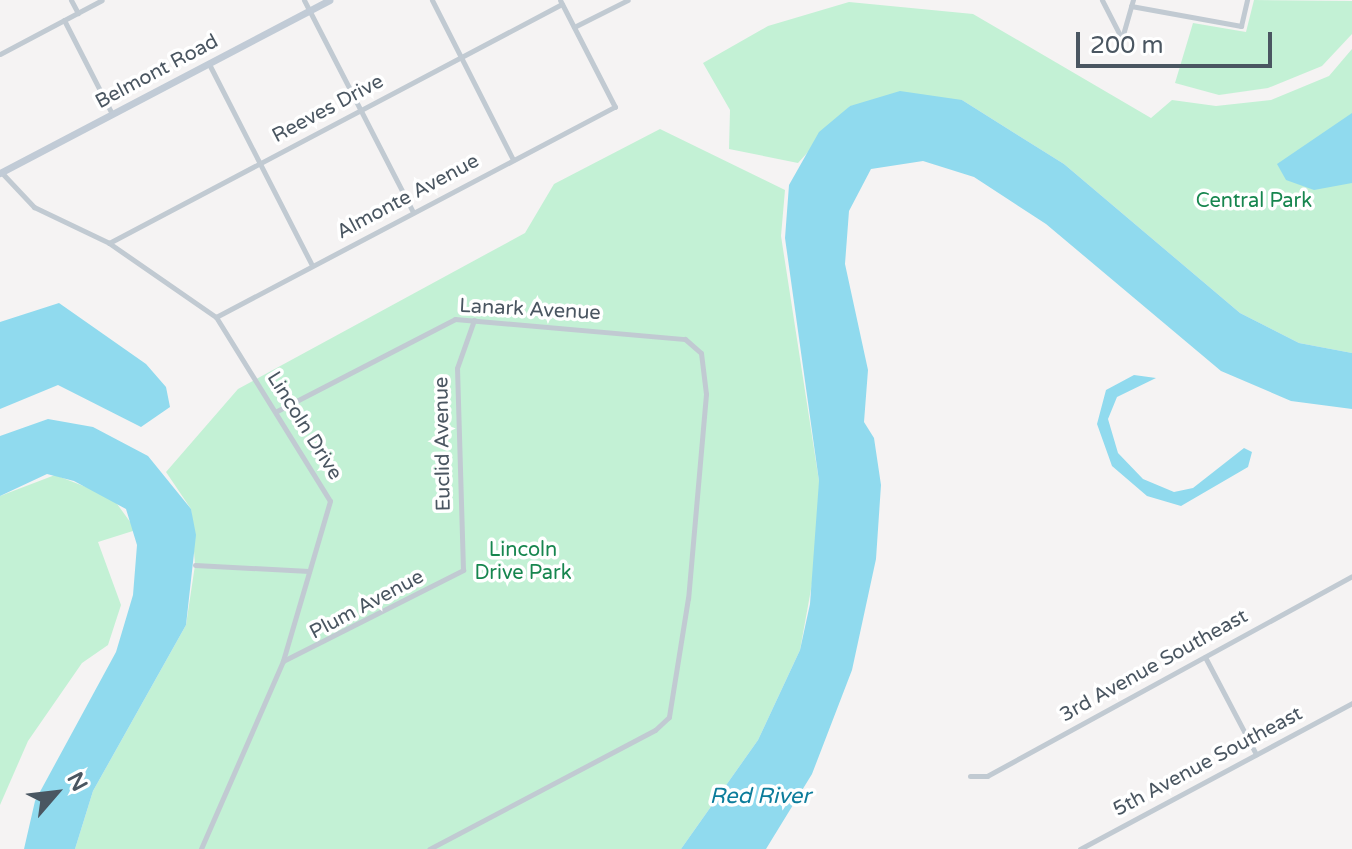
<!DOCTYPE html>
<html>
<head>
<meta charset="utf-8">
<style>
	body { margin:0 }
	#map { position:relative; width:1352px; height:849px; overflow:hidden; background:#f5f3f3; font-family:"Varela Round",sans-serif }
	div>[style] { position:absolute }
	.green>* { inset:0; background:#c3f1d5 }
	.water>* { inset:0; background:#90daee }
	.street>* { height:5px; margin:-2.5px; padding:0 2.5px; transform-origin:2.5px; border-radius:2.5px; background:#c1cad2 }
	.secondary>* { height:7px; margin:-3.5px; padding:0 3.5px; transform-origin:3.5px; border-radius:3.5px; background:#c1cbd6 }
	span { translate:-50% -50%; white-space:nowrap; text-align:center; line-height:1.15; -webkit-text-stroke:7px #fff; paint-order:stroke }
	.street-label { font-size:20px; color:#4a5661 }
	.park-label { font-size:20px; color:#17864f }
	.water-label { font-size:22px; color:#0c7c9b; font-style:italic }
	.north { position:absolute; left:16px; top:753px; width:80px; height:80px; -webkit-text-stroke:6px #fff; paint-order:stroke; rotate:62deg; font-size:22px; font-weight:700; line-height:32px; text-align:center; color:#4a5661 }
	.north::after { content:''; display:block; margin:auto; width:28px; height:36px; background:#4a5661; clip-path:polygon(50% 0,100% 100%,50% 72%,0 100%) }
	.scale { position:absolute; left:1076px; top:32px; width:196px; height:36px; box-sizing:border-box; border:4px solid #4a5661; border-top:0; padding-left:10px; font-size:24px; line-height:28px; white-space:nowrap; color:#4a5661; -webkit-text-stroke:6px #fff; paint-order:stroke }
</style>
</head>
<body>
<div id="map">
	<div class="green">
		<i style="clip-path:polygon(1254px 0,1352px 1px,1352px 34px,1322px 66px,1268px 88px,1219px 95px,1175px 83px,1193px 23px,1246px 32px)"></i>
		<i style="clip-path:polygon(849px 2px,973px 14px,1151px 118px,1172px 100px,1216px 106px,1271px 100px,1329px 76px,1352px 49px,1352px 353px,1299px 343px,1240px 313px,1064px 164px,962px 100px,850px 106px,798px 163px,729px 149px,730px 110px,703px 63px,768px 26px)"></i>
		<i style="clip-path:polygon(660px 129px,785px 190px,781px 236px,819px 481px,819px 545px,800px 650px,758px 740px,681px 849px,75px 849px,93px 791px,186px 625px,195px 565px,191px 509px,166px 472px,238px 389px,525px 233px,554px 184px)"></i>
		<i style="clip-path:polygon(55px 475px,112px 497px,136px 530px,98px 542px,121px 605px,108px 645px,82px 663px,28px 741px,0 805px,0 496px)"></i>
	</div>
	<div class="water">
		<i style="clip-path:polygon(900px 91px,962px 100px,1064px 164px,1240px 313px,1299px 343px,1352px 353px,1352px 409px,1291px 401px,1221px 371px,1046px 224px,974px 177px,923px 161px,871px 169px,849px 211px,845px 264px,868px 370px,864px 422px,874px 438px,881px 485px,876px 559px,852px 670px,812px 774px,766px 849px,681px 849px,758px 740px,800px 650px,810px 604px,819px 481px,785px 238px,789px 185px,819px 132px,850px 106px)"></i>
		<i style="clip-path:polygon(1352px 113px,1352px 183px,1314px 190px,1286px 180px,1277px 164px)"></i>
		<i style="clip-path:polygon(59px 303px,146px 364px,166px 387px,170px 407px,141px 427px,58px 385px,0 409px,0 322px)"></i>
		<i style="clip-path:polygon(1134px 375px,1156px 378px,1117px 397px,1108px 419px,1118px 453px,1143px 479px,1174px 492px,1193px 488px,1244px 448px,1252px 452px,1248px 467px,1181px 506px,1147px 496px,1112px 466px,1097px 424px,1106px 390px)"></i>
		<i style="clip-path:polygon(48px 419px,93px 427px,148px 456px,191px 509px,196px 535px,186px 625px,93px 791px,75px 849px,24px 849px,35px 801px,116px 652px,133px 595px,137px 545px,126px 509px,74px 481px,47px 474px,0 496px,0 436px)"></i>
	</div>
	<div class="street">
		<i style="left:71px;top:0;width:15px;rotate:62deg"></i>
		<i style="left:304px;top:0;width:238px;rotate:62.8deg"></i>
		<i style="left:432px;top:0;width:179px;rotate:63.1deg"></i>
		<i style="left:1102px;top:0;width:44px;rotate:62.9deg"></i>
		<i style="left:1131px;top:6px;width:112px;rotate:10.3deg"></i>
		<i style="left:1241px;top:26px;width:27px;rotate:-77deg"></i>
		<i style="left:64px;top:20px;width:106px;rotate:62.9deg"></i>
		<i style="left:574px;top:27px;width:60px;rotate:-26.6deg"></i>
		<i style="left:1122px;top:38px;width:40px;rotate:-74deg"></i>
		<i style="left:0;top:54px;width:115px;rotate:-27.9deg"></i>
		<i style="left:209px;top:64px;width:226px;rotate:62.9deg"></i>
		<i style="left:2px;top:173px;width:47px;rotate:46.7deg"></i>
		<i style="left:34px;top:207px;width:83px;rotate:25.6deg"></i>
		<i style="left:109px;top:243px;width:130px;rotate:34.7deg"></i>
		<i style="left:216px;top:317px;width:216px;rotate:58.2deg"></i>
		<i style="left:330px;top:501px;width:167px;rotate:106.4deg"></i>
		<i style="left:283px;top:661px;width:205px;rotate:113.6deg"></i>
		<i style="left:109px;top:243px;width:512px;rotate:-27.82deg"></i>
		<i style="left:216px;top:317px;width:451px;rotate:-27.8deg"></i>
		<i style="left:615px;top:107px;width:120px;rotate:-117.2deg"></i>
		<i style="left:277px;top:411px;width:200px;rotate:-27.3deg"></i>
		<i style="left:455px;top:319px;width:231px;rotate:5deg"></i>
		<i style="left:685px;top:339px;width:21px;rotate:41deg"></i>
		<i style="left:701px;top:353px;width:41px;rotate:83deg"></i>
		<i style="left:706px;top:394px;width:205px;rotate:95deg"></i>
		<i style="left:688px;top:598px;width:121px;rotate:99.1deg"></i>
		<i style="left:669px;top:717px;width:19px;rotate:137deg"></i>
		<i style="left:655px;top:730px;width:255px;rotate:152.2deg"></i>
		<i style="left:195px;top:565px;width:114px;rotate:3deg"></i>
		<i style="left:1205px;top:657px;width:110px;rotate:62.3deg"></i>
		<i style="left:283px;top:661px;width:202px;rotate:-26.8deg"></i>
		<i style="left:463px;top:570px;width:202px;rotate:-91.7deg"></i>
		<i style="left:457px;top:368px;width:51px;rotate:-70.5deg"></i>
		<i style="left:970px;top:776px;width:17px"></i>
		<i style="left:987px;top:776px;width:416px;rotate:-28.7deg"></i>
		<i style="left:1080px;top:849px;width:309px;rotate:-28.2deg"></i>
	</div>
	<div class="secondary">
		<i style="left:0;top:173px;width:372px;rotate:-27.7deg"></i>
	</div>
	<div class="street-label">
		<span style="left:157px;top:72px;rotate:-28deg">Belmont Road</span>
		<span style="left:328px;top:109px;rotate:-28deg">Reeves Drive</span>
		<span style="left:408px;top:197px;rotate:-28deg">Almonte Avenue</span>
		<span style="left:530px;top:310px;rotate:3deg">Lanark Avenue</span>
		<span style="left:304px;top:426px;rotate:58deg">Lincoln Drive</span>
		<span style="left:443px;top:444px;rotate:-91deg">Euclid Avenue</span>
		<span style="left:367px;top:605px;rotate:-28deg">Plum Avenue</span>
		<span style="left:1154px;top:666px;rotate:-29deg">3rd Avenue Southeast</span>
		<span style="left:1208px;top:762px;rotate:-28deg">5th Avenue Southeast</span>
	</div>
	<div class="park-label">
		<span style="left:1254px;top:201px">Central Park</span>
		<span style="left:523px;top:562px">Lincoln<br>Drive Park</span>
	</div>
	<div class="water-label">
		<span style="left:760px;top:797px">Red River</span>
	</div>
	<div class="north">N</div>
	<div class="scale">200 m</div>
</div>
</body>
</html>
